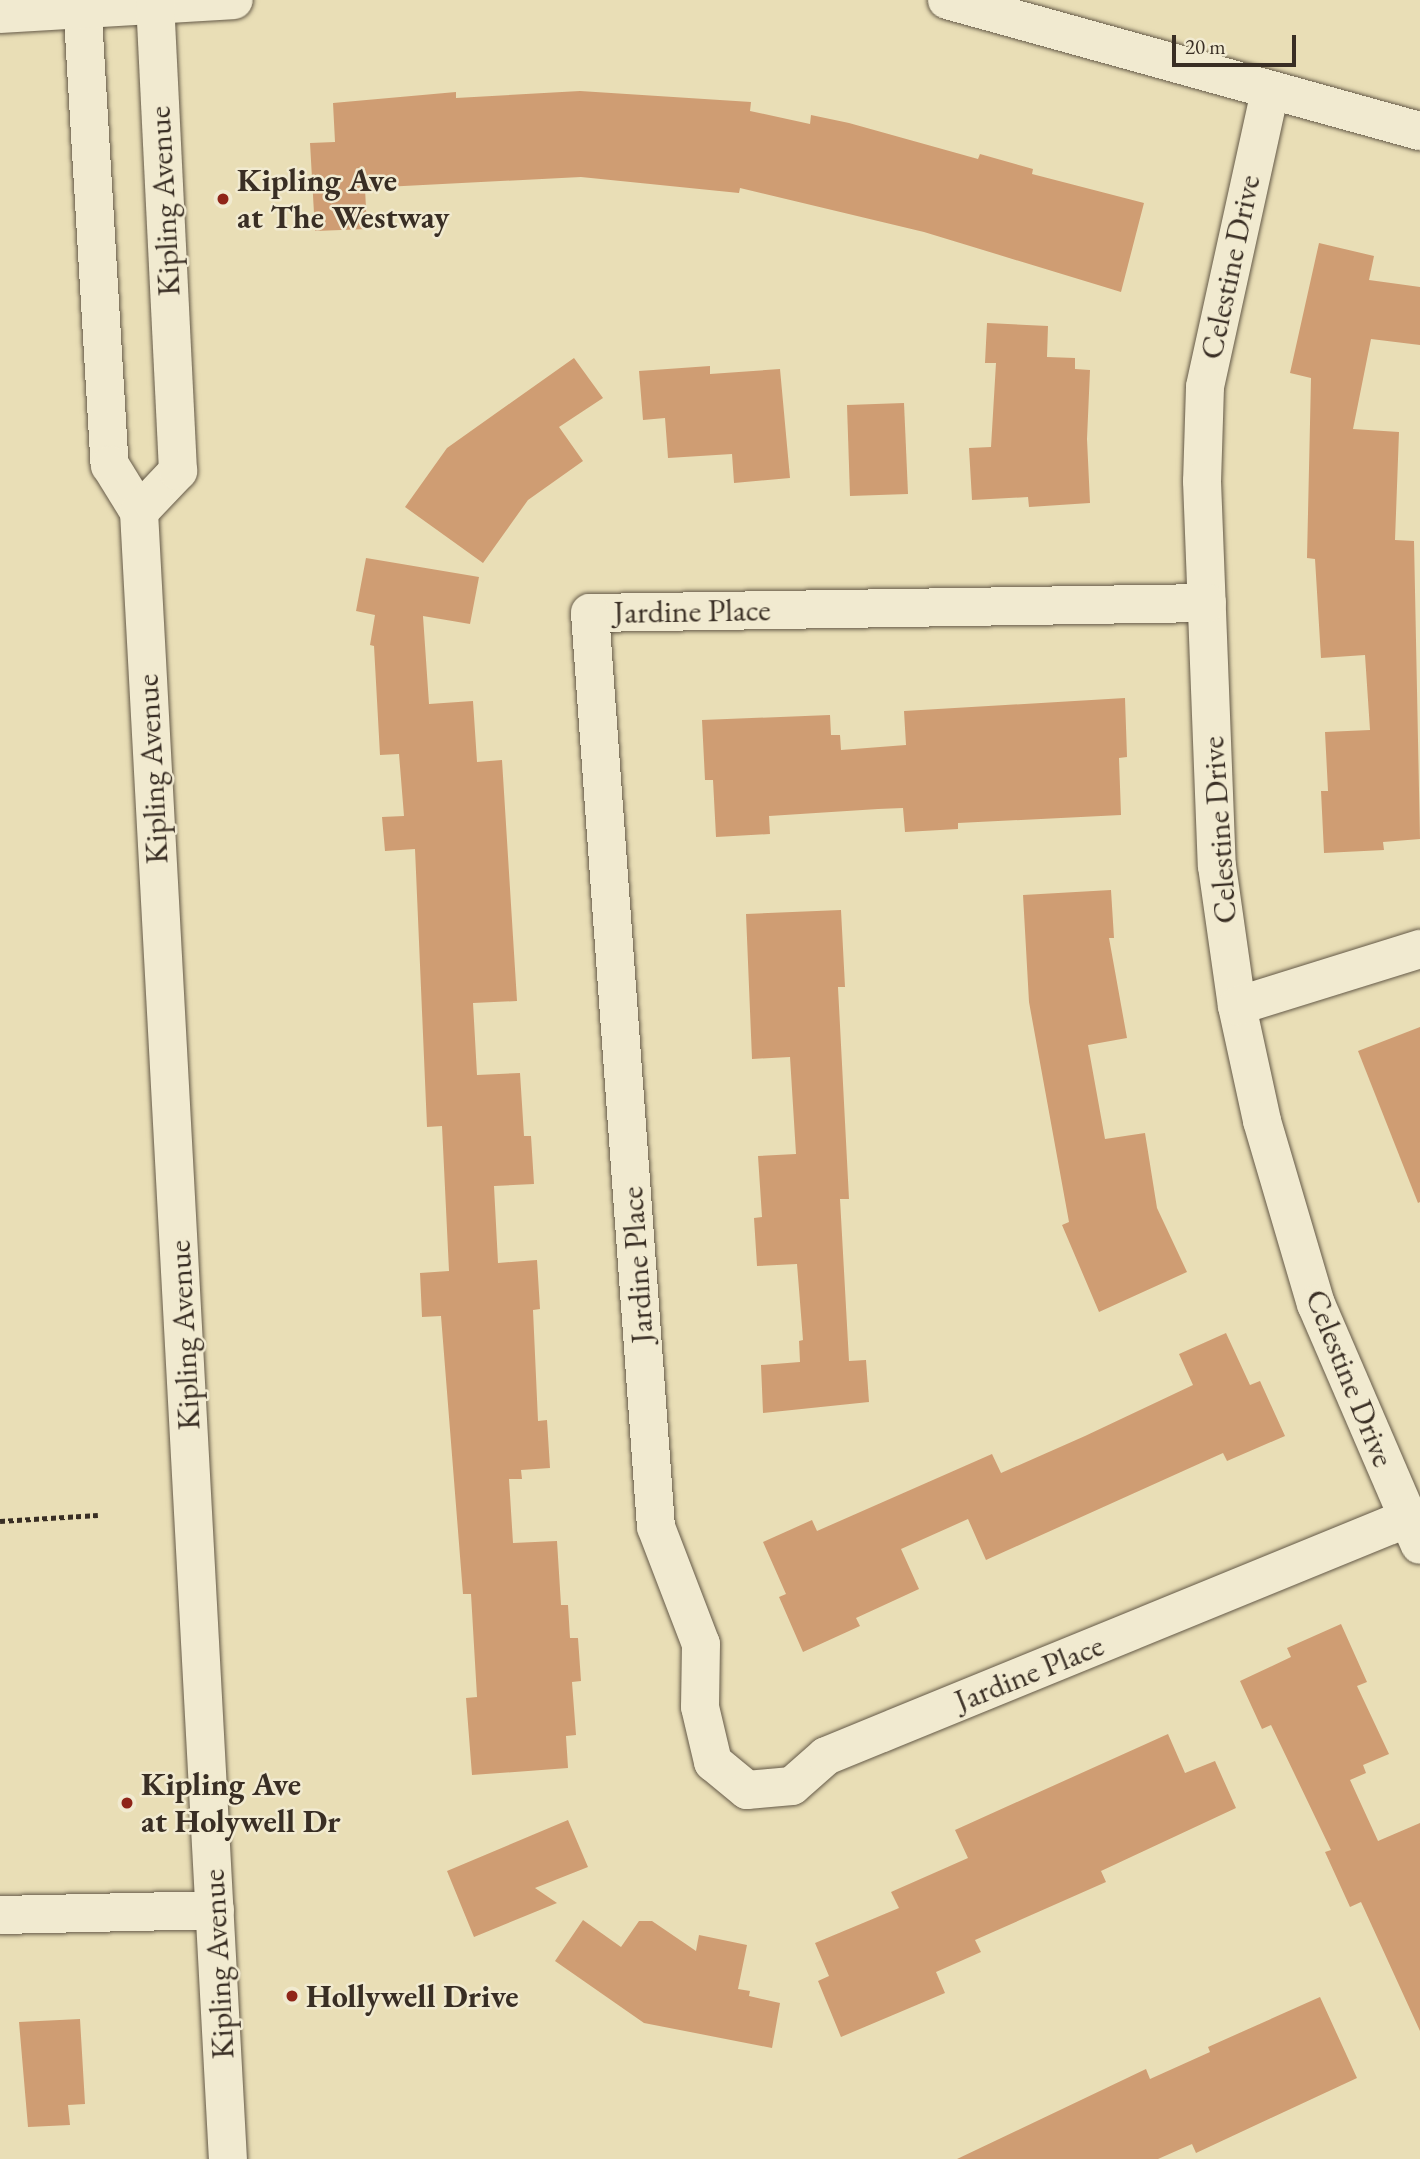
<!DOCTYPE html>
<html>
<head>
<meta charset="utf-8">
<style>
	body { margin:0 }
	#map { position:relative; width:1420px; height:2159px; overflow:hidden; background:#e9deb6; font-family:"EB Garamond",serif }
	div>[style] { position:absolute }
	.building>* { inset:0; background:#cf9d73 }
	.path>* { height:4.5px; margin-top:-2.25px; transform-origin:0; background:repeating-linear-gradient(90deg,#392e24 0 5px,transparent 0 8.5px) }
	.roads { filter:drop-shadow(0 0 2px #655a48) drop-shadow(0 0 2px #655a48) }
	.street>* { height:38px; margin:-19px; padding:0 19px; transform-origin:19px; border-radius:19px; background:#f1ead0 }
	.secondary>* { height:38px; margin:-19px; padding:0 19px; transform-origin:19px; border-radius:19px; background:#f1ead0 }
	.dots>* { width:19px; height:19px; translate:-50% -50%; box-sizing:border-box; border:4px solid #f1ead0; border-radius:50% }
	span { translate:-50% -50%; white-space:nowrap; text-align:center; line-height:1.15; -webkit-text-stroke:5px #f1ead0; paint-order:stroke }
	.poi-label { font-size:32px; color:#392e24; font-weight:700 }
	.left { translate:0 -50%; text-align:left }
	.street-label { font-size:32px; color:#392e24 }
	.scale { position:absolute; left:1172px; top:35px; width:124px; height:32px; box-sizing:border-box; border:4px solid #392e24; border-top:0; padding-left:9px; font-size:21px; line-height:24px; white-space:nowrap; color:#392e24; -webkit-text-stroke:5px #f1ead0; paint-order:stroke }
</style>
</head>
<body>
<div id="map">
	<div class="building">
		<i style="clip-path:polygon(580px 91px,751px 102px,750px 111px,810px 124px,811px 115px,849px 123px,978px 159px,980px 154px,1033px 169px,1032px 174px,1144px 203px,1121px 292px,924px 232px,740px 188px,739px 193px,581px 177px,365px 188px,367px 229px,315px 231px,310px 143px,335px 142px,333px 103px,456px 92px,456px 98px)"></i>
		<i style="clip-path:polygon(1319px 243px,1374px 256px,1369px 280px,1420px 287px,1420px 345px,1371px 339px,1353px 429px,1399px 432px,1395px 540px,1414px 541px,1420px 839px,1383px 842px,1384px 850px,1324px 853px,1321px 791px,1328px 791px,1325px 732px,1370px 730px,1365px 655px,1321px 658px,1315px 559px,1307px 558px,1311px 378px,1290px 373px)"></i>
		<i style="clip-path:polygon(987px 323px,1048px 326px,1047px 357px,1075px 358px,1075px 369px,1090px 370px,1087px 439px,1090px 503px,1029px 507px,1028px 497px,972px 500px,969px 448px,991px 447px,996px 363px,985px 363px)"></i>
		<i style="clip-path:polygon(574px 358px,603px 398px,559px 427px,583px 461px,528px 500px,483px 563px,405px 507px,447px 448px)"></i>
		<i style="clip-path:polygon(710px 366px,710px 374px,780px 369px,790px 478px,734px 483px,732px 454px,668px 458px,665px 418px,643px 420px,639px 371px)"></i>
		<i style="clip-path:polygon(904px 403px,908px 494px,850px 496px,847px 405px)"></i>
		<i style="clip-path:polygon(366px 558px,479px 577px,470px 624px,423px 616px,429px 704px,473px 701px,477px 762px,502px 760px,517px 1001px,473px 1003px,477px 1075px,520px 1073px,524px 1136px,531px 1136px,534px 1184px,494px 1186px,498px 1263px,537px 1260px,540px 1309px,533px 1310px,538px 1421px,547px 1420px,550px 1468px,521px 1470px,522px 1479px,509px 1479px,513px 1543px,557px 1541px,561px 1605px,568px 1605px,570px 1638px,578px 1638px,581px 1681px,572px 1682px,576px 1735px,566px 1736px,568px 1768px,472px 1775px,466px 1698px,477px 1697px,471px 1594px,463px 1594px,441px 1316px,422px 1317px,420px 1273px,449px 1271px,442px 1126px,427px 1127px,415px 849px,385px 851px,382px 817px,404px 816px,399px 754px,380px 755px,374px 646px,370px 645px,375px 615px,356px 611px)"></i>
		<i style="clip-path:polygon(1125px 698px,1127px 757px,1119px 758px,1121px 815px,958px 823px,958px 829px,905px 832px,903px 808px,878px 809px,769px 816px,770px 834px,716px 837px,713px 780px,705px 780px,702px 720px,830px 715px,831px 735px,840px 735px,841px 750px,906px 745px,904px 711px)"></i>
		<i style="clip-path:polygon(1111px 890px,1114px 938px,1109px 938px,1127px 1038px,1088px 1045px,1105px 1139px,1145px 1133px,1157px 1208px,1187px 1272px,1099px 1312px,1062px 1225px,1069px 1222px,1029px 1002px,1023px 895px)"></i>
		<i style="clip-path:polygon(841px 910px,845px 987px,838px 987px,849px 1199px,840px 1199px,849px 1361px,866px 1360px,869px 1402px,763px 1413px,761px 1365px,800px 1362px,799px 1341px,803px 1340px,797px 1264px,757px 1266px,754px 1218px,762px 1217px,758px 1156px,796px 1154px,790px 1057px,752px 1059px,746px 914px)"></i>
		<i style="clip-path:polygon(1420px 1027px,1420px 1202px,1418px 1203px,1358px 1051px)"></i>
		<i style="clip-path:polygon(1226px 1333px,1250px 1385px,1260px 1381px,1285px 1436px,1227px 1461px,1223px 1453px,986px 1560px,968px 1519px,901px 1549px,919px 1589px,856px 1618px,860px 1626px,803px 1652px,779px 1597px,786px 1594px,763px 1542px,812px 1520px,817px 1531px,992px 1454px,1001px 1473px,1085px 1436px,1193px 1385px,1179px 1354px)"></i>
		<i style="clip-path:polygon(1341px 1624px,1367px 1682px,1357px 1686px,1389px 1754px,1363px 1765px,1366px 1773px,1350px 1780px,1378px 1841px,1420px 1823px,1420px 2031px,1361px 1902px,1350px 1907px,1325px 1852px,1331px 1850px,1271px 1725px,1262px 1729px,1240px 1681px,1291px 1657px,1287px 1648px)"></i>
		<i style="clip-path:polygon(1168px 1734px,1185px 1773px,1215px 1761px,1236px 1808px,1101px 1871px,1106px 1882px,975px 1940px,981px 1952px,936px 1972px,945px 1993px,841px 2037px,818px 1981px,829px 1976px,815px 1943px,899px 1908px,891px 1892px,968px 1858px,955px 1830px)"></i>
		<i style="clip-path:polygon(568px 1820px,588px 1867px,535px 1888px,557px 1903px,474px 1937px,447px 1871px)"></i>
		<i style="clip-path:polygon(583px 1920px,621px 1947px,639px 1921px,652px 1921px,696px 1951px,699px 1935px,747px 1945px,738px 1989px,750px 1991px,749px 1996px,780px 2003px,772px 2048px,644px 2023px,555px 1961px)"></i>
		<i style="clip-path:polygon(1320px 1997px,1357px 2078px,1196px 2153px,1192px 2144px,1158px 2159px,957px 2159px,1146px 2069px,1150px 2079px,1210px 2052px,1208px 2047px)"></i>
		<i style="clip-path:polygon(80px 2019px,85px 2104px,68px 2105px,70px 2125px,28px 2127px,19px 2022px)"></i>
	</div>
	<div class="path">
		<i style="left:0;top:1521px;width:98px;rotate:-3.5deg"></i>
	</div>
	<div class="roads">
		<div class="street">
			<i style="left:1270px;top:91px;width:303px;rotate:102.4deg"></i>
			<i style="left:1205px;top:387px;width:94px;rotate:91.8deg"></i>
			<i style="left:1202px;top:481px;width:385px;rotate:87.8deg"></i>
			<i style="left:1217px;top:866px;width:141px;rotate:81.9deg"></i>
			<i style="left:1237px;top:1006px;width:118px;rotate:77.7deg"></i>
			<i style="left:1262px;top:1121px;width:191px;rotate:73.6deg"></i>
			<i style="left:1316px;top:1304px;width:262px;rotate:66.7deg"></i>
			<i style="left:1207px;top:603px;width:617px;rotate:179.07deg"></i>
			<i style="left:590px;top:613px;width:916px;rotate:85.87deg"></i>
			<i style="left:656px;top:1527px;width:125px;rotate:69deg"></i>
			<i style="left:701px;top:1644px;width:63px;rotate:90.9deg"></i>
			<i style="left:700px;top:1707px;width:57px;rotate:76.7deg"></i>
			<i style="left:713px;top:1762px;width:44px;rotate:39.5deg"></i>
			<i style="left:747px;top:1790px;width:45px;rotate:-5.1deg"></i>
			<i style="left:792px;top:1786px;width:45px;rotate:-41.4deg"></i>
			<i style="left:826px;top:1756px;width:629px;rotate:-22.24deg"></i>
			<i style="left:1237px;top:1006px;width:192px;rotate:-17.3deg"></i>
			<i style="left:0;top:1915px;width:215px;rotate:-1.3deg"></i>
		</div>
		<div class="secondary">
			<i style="left:82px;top:0;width:466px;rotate:86.6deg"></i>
			<i style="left:110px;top:465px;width:55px;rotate:58.3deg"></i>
			<i style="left:139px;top:512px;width:1649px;rotate:86.91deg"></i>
			<i style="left:947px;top:0;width:491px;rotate:15.5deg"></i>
			<i style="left:0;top:14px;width:234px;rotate:-3.4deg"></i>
			<i style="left:139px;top:512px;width:57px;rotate:-46.4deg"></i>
			<i style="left:178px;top:471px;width:472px;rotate:-92.8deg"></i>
		</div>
	</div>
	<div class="dots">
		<i style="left:223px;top:199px;background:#8f2418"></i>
		<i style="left:127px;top:1803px;background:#8f2418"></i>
		<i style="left:292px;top:1996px;background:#8f2418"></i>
	</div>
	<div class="poi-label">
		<span class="left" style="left:237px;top:199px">Kipling Ave<br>at The Westway</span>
		<span class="left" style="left:141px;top:1803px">Kipling Ave<br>at Holywell Dr</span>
		<span class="left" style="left:306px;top:1996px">Hollywell Drive</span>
	</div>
	<div class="street-label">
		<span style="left:164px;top:201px;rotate:-93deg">Kipling Avenue</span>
		<span style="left:1230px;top:267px;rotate:-78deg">Celestine Drive</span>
		<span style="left:692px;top:611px;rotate:-1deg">Jardine Place</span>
		<span style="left:152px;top:769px;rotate:-93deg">Kipling Avenue</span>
		<span style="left:1219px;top:830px;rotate:-94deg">Celestine Drive</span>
		<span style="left:637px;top:1265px;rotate:-94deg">Jardine Place</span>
		<span style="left:184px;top:1335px;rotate:-93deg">Kipling Avenue</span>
		<span style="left:1350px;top:1378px;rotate:68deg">Celestine Drive</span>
		<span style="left:1029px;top:1673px;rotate:-22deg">Jardine Place</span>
		<span style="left:218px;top:1964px;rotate:-93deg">Kipling Avenue</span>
	</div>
	<div class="scale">20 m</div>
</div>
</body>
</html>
